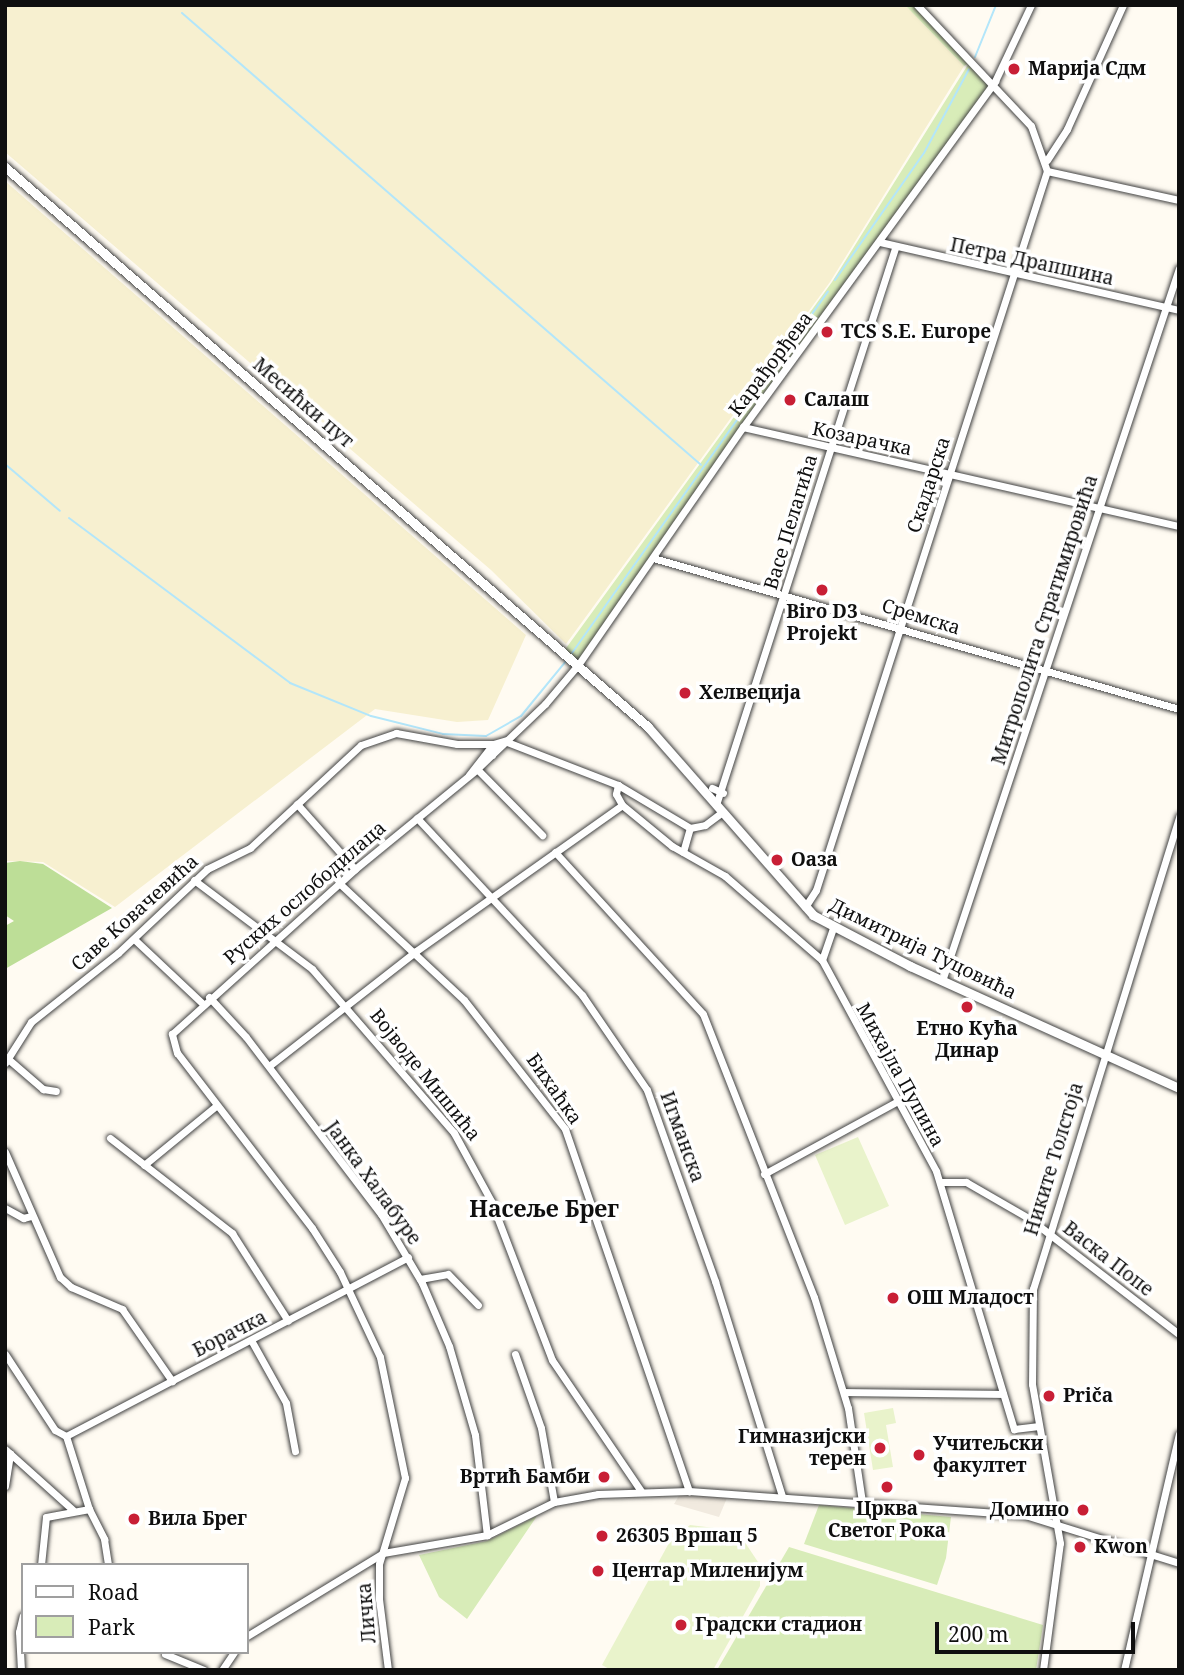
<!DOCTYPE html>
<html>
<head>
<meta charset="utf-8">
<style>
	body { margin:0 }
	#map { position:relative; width:1184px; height:1675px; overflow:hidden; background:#fffbf2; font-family:"Noto Serif",serif }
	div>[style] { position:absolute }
	.farmland>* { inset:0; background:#f7f0d0 }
	.green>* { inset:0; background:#d8ecb8 }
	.forest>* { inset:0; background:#bdde97 }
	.pitch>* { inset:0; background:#e9f3cb }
	.plaza>* { inset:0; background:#f1eadf }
	.stream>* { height:2px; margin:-1px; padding:0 1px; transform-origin:1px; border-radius:1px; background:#b3e6fa }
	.roads { filter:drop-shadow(0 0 2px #424242) drop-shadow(0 0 2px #424242) }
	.minor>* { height:7px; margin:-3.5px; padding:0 3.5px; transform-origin:3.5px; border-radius:3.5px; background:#fff }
	.tertiary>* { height:9px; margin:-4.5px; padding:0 4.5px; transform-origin:4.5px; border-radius:4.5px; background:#fff }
	.dots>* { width:19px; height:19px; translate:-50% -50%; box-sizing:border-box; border:4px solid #fff; border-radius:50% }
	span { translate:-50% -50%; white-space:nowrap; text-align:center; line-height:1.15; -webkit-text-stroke:7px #fff; paint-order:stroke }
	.poi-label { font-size:19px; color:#0f0f0f; font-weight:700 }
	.left { translate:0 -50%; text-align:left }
	.right { translate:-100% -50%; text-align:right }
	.street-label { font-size:19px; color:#0f0f0f }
	.quarter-label { font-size:23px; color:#0f0f0f; font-weight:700 }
	.frame { position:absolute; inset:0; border:7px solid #0f0f0f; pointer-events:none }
	.legend { position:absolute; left:21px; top:1563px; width:228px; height:91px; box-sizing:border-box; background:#fff; border:2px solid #9f9f9f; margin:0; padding:9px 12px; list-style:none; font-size:21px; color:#0f0f0f }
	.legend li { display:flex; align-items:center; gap:14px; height:35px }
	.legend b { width:35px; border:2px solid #9f9f9f }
	.scale { position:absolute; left:935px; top:1622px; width:200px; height:32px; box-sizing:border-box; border:4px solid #0f0f0f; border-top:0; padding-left:9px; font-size:21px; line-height:24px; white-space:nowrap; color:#0f0f0f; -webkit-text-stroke:5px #fff; paint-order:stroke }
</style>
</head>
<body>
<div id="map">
	<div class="farmland">
		<i style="clip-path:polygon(5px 5px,905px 5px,964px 66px,830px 282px,566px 644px,491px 570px,5px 152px)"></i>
		<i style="clip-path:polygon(5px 181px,526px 635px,488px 720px,457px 722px,375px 709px,115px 907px,43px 862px,5px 861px)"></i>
	</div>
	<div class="green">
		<i style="clip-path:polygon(905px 5px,917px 5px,992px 84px,578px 662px,564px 651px,832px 282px,969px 63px,964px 66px)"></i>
		<i style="clip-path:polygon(819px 1505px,951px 1517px,946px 1558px,937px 1585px,804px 1544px)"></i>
		<i style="clip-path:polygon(537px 1516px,467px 1619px,439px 1597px,419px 1555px,487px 1541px)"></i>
		<i style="clip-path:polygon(789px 1547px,1043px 1625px,1036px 1670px,717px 1670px)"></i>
	</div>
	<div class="forest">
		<i style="clip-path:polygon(20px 861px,43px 864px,112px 908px,5px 969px,5px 926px,14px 921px,5px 915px,5px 863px)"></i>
	</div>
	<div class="pitch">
		<i style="clip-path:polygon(858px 1137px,889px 1206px,845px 1225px,815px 1155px)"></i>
		<i style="clip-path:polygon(893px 1408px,896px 1423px,886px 1425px,893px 1467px,873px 1470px,864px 1413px)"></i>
		<i style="clip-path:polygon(690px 1525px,723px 1529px,742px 1538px,760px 1565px,760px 1586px,713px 1670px,611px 1670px,602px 1665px,669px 1543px)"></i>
	</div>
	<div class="plaza">
		<i style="clip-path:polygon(680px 1494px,727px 1498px,719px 1517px,674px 1504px)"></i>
	</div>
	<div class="stream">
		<i style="left:182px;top:13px;width:688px;rotate:41.05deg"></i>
		<i style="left:975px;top:57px;width:56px;rotate:-68deg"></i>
		<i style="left:835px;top:280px;width:155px;rotate:-55deg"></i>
		<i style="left:924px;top:153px;width:95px;rotate:-61.8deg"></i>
		<i style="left:5px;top:464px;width:72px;rotate:40.5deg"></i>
		<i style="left:69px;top:518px;width:276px;rotate:36.7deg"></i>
		<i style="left:290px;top:683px;width:87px;rotate:22.2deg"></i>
		<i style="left:371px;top:716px;width:74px;rotate:14deg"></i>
		<i style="left:443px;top:734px;width:43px;rotate:2.7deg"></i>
		<i style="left:486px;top:736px;width:40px;rotate:-29.7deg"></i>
		<i style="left:521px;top:716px;width:71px;rotate:-50.7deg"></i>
		<i style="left:572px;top:653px;width:443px;rotate:-54.7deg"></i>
	</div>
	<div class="roads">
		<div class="minor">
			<i style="left:1047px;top:160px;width:37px;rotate:-57deg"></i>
			<i style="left:1067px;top:129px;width:136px;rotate:-65.7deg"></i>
			<i style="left:1047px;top:171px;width:135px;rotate:12.4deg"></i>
			<i style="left:880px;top:242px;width:307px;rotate:12.8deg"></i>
			<i style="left:743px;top:427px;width:447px;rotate:12.8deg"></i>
			<i style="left:653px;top:558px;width:547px;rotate:16.02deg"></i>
			<i style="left:507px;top:742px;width:119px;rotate:21.2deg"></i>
			<i style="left:618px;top:785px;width:84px;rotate:30.8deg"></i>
			<i style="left:690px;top:828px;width:15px;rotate:-11deg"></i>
			<i style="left:705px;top:825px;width:21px;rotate:-37deg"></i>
			<i style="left:477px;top:769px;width:93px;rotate:45.4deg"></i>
			<i style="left:469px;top:775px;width:39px;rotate:-52deg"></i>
			<i style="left:493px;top:744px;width:15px;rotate:-16deg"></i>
			<i style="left:618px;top:785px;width:9px;rotate:103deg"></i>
			<i style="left:616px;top:794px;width:13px;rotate:61deg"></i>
			<i style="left:622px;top:805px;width:65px;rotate:39.4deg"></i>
			<i style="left:672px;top:846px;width:61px;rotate:29.5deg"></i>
			<i style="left:725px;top:876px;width:128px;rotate:40.9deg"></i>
			<i style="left:822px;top:960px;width:240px;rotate:61.6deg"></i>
			<i style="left:936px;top:1171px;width:270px;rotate:73.2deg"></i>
			<i style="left:1014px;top:1429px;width:23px;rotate:-7deg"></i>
			<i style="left:712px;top:788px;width:12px;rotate:24deg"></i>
			<i style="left:297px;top:804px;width:87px;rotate:48.3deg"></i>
			<i style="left:716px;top:805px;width:585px;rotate:-72.18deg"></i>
			<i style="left:417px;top:818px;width:242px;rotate:47deg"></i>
			<i style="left:582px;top:995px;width:115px;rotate:55.6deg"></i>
			<i style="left:647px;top:1090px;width:203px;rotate:70.4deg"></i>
			<i style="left:715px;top:1281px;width:225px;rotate:72.7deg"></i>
			<i style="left:555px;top:852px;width:219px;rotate:47.6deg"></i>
			<i style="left:703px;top:1014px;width:304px;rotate:68.6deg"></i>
			<i style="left:814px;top:1297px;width:116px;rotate:73deg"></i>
			<i style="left:848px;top:1408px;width:95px;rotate:81.5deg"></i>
			<i style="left:683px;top:852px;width:25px;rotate:-74deg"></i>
			<i style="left:194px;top:880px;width:148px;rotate:37deg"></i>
			<i style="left:312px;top:969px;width:217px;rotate:49.1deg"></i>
			<i style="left:454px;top:1133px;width:77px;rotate:61.4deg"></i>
			<i style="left:491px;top:1201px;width:170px;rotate:69deg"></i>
			<i style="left:552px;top:1360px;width:158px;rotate:55.8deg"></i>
			<i style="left:339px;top:883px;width:171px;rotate:43.1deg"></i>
			<i style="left:464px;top:1000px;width:164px;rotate:51.9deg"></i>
			<i style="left:565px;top:1129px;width:383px;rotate:71.1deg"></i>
			<i style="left:805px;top:907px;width:20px;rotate:-57deg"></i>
			<i style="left:816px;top:890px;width:755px;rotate:-72.19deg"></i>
			<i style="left:1047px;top:171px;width:48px;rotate:-109.6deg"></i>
			<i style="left:1031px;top:126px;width:166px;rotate:-133.3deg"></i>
			<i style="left:134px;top:939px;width:93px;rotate:43.3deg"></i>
			<i style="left:822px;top:960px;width:34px;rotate:-71deg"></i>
			<i style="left:942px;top:981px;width:751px;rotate:-71.61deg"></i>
			<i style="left:209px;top:997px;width:54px;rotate:47.2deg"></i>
			<i style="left:246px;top:1037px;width:223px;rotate:52.7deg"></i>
			<i style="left:381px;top:1214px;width:80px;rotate:59.3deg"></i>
			<i style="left:422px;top:1283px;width:69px;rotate:66.8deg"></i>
			<i style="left:449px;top:1346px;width:93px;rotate:73.7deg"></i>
			<i style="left:475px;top:1435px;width:101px;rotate:83.2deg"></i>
			<i style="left:7px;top:1058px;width:48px;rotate:40.7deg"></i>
			<i style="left:43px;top:1089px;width:13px;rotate:9deg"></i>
			<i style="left:5px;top:1063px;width:49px;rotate:-57.6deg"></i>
			<i style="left:31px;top:1022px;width:111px;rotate:-38.4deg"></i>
			<i style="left:118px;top:953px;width:122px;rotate:-43.3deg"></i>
			<i style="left:207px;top:869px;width:48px;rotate:-26deg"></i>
			<i style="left:250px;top:848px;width:151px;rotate:-42.9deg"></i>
			<i style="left:361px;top:745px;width:37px;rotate:-19deg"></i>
			<i style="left:396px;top:733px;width:62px;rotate:10.2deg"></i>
			<i style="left:457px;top:744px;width:36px"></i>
			<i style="left:493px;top:744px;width:11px;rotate:95deg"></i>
			<i style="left:269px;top:1066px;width:187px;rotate:-38deg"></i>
			<i style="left:416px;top:951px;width:252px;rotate:-35.3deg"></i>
			<i style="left:110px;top:1138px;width:155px;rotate:37.9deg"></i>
			<i style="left:232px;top:1233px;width:104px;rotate:57.5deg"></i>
			<i style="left:5px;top:1152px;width:137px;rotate:66.3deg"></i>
			<i style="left:60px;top:1277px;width:15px;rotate:42deg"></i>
			<i style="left:71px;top:1287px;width:56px;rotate:23.3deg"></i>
			<i style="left:122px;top:1309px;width:88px;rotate:55.2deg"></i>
			<i style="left:144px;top:1165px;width:94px;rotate:-39.4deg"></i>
			<i style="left:764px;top:1174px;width:153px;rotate:-28.6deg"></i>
			<i style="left:940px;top:1182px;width:26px"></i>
			<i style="left:966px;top:1182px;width:74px;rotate:30deg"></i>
			<i style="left:1030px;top:1219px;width:188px;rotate:37.7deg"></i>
			<i style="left:5px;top:1208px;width:21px;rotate:29deg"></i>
			<i style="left:23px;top:1218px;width:8px;rotate:-14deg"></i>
			<i style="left:420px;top:1279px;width:28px;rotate:-10deg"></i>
			<i style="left:448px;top:1274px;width:43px;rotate:45.9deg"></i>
			<i style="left:251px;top:1340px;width:72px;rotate:60.9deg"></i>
			<i style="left:286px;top:1403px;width:49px;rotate:79.4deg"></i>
			<i style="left:5px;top:1354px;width:91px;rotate:56.7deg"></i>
			<i style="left:55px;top:1430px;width:13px;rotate:29deg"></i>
			<i style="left:515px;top:1354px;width:78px;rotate:70.6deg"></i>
			<i style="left:541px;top:1428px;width:75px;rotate:80deg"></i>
			<i style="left:844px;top:1392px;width:159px;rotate:0.7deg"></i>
			<i style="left:66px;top:1436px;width:386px;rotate:-27.6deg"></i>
			<i style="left:66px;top:1436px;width:77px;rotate:72.5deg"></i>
			<i style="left:89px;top:1509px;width:34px;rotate:63deg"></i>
			<i style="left:104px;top:1539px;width:26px;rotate:81deg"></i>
			<i style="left:5px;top:1449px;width:91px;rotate:41.9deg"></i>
			<i style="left:5px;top:1486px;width:33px;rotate:-81deg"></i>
			<i style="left:41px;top:1565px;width:48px;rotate:-84.1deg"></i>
			<i style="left:46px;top:1517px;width:44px;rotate:-10.5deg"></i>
			<i style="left:247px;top:1636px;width:159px;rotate:-31.4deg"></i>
			<i style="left:383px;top:1553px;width:106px;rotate:-9.8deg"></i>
			<i style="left:487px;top:1535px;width:75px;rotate:-26.2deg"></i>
			<i style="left:554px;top:1502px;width:45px;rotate:-10.3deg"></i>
			<i style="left:598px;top:1494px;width:91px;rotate:-1.9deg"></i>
			<i style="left:689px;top:1491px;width:337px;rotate:4.1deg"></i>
			<i style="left:1025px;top:1515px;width:161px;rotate:17.3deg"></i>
			<i style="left:165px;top:1654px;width:42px;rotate:22.3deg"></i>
			<i style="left:21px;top:1670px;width:38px;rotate:-93deg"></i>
			<i style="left:19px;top:1632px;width:17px;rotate:-77deg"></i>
			<i style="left:222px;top:1670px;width:22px;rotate:-56deg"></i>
			<i style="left:388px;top:1670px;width:72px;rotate:-97.2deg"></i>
			<i style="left:379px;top:1599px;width:35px;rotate:-90deg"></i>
			<i style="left:379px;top:1564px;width:90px;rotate:-73.2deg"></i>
			<i style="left:405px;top:1478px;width:124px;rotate:-101.7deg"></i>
			<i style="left:380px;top:1357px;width:94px;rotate:-115.2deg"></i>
			<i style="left:340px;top:1272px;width:52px;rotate:-122.5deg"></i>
			<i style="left:312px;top:1228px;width:221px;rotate:-127.6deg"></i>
			<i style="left:177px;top:1053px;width:20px;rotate:-105deg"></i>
			<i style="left:172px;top:1034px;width:246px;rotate:-42deg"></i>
			<i style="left:355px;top:869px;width:158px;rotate:-39.3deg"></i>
			<i style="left:477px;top:769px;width:94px;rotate:-43.7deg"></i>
			<i style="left:545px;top:704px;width:51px;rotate:-49.8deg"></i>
			<i style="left:578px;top:665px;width:290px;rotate:-55.3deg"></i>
			<i style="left:743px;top:427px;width:428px;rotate:-53.9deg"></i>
			<i style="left:995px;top:81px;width:84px;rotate:-64.7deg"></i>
			<i style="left:1043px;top:1670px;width:128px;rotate:-82.4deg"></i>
			<i style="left:1060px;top:1543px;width:161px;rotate:-100deg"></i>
			<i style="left:1032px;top:1384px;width:95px;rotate:-89.4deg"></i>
			<i style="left:1033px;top:1289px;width:495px;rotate:-72.8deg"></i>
			<i style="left:1124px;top:1670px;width:242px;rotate:-76.9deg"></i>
		</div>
		<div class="tertiary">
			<i style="left:5px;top:167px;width:853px;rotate:41.05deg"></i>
			<i style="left:648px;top:727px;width:250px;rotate:48.7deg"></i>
			<i style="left:813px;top:915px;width:110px;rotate:27.7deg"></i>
			<i style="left:910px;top:966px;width:295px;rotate:24.4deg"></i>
		</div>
	</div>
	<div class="dots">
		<i style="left:1014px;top:69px;background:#c81f36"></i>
		<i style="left:827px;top:332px;background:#c81f36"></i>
		<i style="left:790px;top:400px;background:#c81f36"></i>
		<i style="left:822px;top:590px;background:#c81f36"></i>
		<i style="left:685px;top:693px;background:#c81f36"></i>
		<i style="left:777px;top:860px;background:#c81f36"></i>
		<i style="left:967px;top:1007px;background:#c81f36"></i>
		<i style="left:893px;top:1298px;background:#c81f36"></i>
		<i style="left:1049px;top:1396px;background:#c81f36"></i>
		<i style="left:880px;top:1448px;background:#c81f36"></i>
		<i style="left:919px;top:1455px;background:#c81f36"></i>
		<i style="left:604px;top:1477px;background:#c81f36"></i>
		<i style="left:887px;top:1487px;background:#c81f36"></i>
		<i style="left:1083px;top:1510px;background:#c81f36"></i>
		<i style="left:134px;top:1519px;background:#c81f36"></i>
		<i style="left:602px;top:1536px;background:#c81f36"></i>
		<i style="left:1080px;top:1547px;background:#c81f36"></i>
		<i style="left:598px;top:1571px;background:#c81f36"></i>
		<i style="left:681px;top:1625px;background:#c81f36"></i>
	</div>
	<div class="poi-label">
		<span class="left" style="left:1028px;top:69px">Марија Сдм</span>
		<span class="left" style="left:841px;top:332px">TCS S.E. Europe</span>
		<span class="left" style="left:804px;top:400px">Салаш</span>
		<span style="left:822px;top:623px">Biro D3<br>Projekt</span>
		<span class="left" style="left:699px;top:693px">Хелвеција</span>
		<span class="left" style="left:791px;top:860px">Оаза</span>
		<span style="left:967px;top:1040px">Етно Кућа<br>Динар</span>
		<span class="left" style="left:907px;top:1298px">ОШ Младост</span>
		<span class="left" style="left:1063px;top:1396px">Priča</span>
		<span class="right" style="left:866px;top:1448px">Гимназијски<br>терен</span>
		<span class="left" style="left:933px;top:1455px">Учитељски<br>факултет</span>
		<span class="right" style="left:590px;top:1477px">Вртић Бамби</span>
		<span style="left:887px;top:1520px">Црква<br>Светог Рока</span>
		<span class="right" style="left:1069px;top:1510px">Домино</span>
		<span class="left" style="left:148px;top:1519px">Вила Брег</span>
		<span class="left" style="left:616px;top:1536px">26305 Вршац 5</span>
		<span class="left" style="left:1094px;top:1547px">Kwon</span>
		<span class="left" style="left:612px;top:1571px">Центар Миленијум</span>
		<span class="left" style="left:695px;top:1625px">Градски стадион</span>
	</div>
	<div class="street-label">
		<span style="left:1032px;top:262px;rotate:12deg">Петра Драпшина</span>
		<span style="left:771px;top:364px;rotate:-53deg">Карађорђева</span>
		<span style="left:303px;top:403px;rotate:41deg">Месићки пут</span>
		<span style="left:862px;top:439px;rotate:12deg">Козарачка</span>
		<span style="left:929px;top:485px;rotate:-72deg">Скадарска</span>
		<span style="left:791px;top:522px;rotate:-73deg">Васе Пелагића</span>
		<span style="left:921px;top:617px;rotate:17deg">Сремска</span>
		<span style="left:1045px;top:620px;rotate:-72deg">Митрополита Стратимировића</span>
		<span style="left:305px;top:893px;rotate:-41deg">Руских ослободилаца</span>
		<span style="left:135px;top:913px;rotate:-42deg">Саве Ковачевића</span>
		<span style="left:923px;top:949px;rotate:26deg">Димитрија Туцовића</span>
		<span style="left:425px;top:1075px;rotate:51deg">Војводе Мишића</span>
		<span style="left:900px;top:1075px;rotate:61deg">Михајла Пупина</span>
		<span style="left:554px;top:1089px;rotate:55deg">Бихаћка</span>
		<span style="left:682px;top:1137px;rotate:70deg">Игманска</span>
		<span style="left:1054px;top:1159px;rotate:-73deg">Никите Толстоја</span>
		<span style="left:373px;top:1183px;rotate:54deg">Јанка Халабуре</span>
		<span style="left:1108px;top:1259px;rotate:38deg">Васка Попе</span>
		<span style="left:230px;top:1334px;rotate:-27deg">Борачка</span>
		<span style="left:367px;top:1613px;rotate:-95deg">Личка</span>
	</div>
	<div class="quarter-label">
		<span style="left:544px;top:1208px">Насеље Брег</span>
	</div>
	<div class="frame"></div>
	<ul class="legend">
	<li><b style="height:9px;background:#fff"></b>Road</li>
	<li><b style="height:19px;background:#d8ecb8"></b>Park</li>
	</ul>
	<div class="scale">200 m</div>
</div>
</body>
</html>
